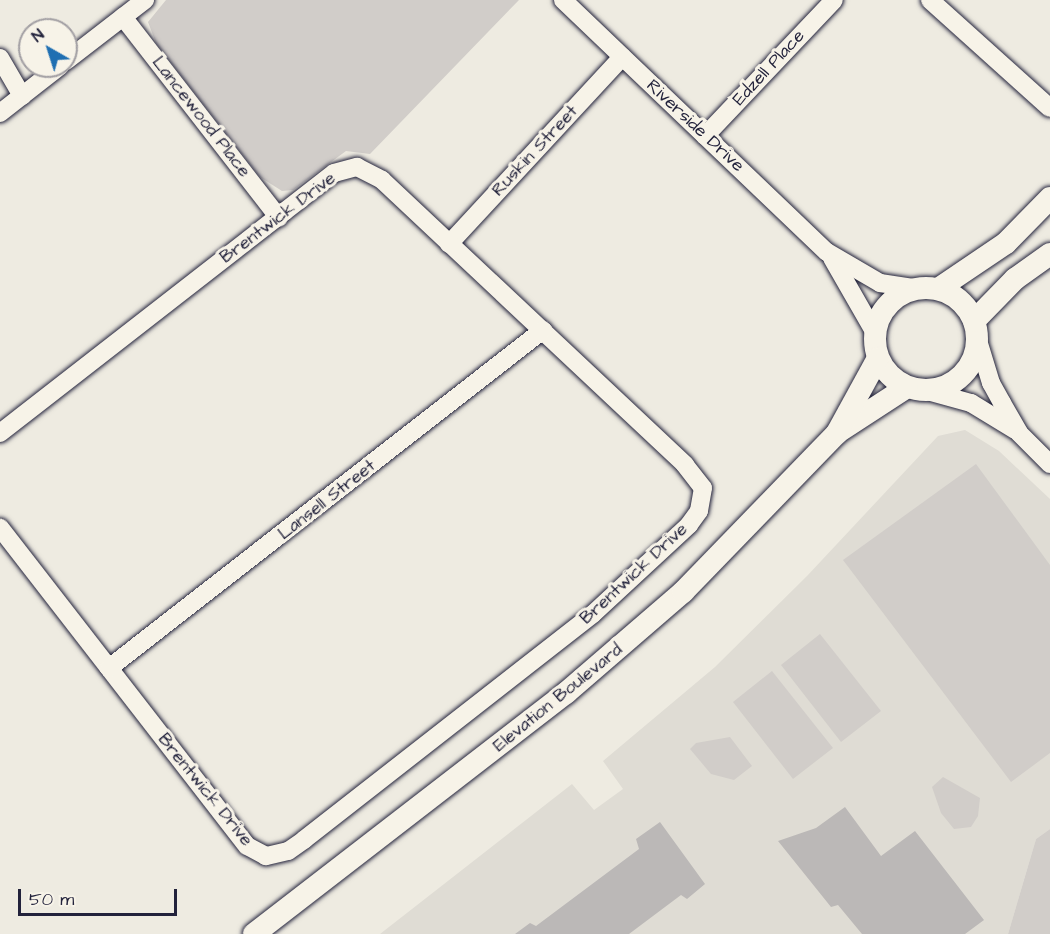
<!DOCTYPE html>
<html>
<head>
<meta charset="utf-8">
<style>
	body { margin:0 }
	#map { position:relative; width:1050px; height:934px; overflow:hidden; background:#eeebe1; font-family:"Architects Daughter",sans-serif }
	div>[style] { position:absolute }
	.built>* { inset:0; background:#dfdcd4 }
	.green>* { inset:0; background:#d1cdc9 }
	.building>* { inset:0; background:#bbb8b7 }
	.roads { filter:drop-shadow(0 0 2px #22223b) drop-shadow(0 0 2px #22223b) }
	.minor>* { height:18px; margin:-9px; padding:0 9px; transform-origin:9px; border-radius:9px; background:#f7f3e8 }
	.tertiary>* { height:22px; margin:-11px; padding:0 11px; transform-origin:11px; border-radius:11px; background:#f7f3e8 }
	.tertiary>.ring { margin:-11px; padding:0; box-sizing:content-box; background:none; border:22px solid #f7f3e8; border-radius:50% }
	span { translate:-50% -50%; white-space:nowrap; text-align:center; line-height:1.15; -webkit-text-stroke:6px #f7f3e8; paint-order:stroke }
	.street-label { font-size:18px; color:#22223b }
	.north { position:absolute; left:18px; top:18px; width:60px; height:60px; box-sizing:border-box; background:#f7f3e8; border:2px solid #a29fa3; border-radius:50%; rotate:321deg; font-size:16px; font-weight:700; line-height:24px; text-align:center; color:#22223b }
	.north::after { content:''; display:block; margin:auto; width:21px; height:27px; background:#1f6fb2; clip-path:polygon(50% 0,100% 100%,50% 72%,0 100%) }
	.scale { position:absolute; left:18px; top:889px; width:159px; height:27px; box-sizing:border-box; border:3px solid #22223b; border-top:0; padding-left:8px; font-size:18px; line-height:21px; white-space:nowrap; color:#22223b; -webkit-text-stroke:4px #f7f3e8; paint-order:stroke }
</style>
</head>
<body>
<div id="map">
	<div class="built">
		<i style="clip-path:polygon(965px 430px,999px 451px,1050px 499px,1050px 829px,1036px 839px,1008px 934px,380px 934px,572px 784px,594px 810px,623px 789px,603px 761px,715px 667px,807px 576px,938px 436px)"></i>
	</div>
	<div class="green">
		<i style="clip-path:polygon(166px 0,519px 0,370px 154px,346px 151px,293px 190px,282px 191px,260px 177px,156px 43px,148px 22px)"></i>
		<i style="clip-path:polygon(976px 464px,1050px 565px,1050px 753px,1011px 782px,843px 560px)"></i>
		<i style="clip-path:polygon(820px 634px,881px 711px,841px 742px,781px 665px)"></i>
		<i style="clip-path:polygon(772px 671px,833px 748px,793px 779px,733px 702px)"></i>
		<i style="clip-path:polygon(730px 737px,752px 766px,734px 780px,711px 774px,690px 749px,696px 743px)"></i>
		<i style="clip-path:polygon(943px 777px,980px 798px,978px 816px,971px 827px,954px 829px,941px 813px,932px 787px)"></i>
		<i style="clip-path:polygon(1050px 829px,1050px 934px,1008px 934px,1036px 839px)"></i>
	</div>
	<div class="building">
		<i style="clip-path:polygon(845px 807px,881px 856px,915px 831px,984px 920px,965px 934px,862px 934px,838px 905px,831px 907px,778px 841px,816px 828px)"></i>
		<i style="clip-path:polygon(660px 822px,705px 884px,687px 899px,681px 895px,629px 934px,515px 934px,530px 923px,536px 926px,639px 849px,636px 839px)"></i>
	</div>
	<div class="roads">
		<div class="minor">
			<i style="left:563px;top:0;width:365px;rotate:43.7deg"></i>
			<i style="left:827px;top:252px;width:61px;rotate:30.3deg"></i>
			<i style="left:880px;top:283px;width:40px;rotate:8.5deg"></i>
			<i style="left:930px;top:0;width:161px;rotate:42deg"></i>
			<i style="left:123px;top:17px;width:254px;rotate:52.2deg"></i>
			<i style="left:0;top:58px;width:44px;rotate:59.9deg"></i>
			<i style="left:66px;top:61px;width:100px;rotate:-37.7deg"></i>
			<i style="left:0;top:113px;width:76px;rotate:-38.1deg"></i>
			<i style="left:705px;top:136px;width:187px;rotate:-46.5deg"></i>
			<i style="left:449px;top:244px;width:255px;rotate:-47.2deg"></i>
			<i style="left:832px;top:258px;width:86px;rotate:60.2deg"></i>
			<i style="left:977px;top:337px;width:48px;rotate:73.1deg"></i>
			<i style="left:991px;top:383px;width:23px;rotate:61deg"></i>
			<i style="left:1002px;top:403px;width:34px;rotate:60deg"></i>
			<i style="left:1019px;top:433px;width:44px;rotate:45deg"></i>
			<i style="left:924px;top:390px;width:49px;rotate:15.5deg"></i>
			<i style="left:971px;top:403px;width:52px;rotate:31.5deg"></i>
			<i style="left:0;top:433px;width:423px;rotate:-37.9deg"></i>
			<i style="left:334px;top:173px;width:24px;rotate:-15deg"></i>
			<i style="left:357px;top:167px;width:28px;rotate:27deg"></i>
			<i style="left:382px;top:180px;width:416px;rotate:43.2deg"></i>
			<i style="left:685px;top:465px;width:29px;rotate:52deg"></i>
			<i style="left:703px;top:488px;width:23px;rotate:100deg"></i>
			<i style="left:699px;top:511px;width:17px;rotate:126deg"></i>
			<i style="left:689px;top:525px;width:131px;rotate:137.2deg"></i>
			<i style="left:593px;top:614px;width:367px;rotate:142deg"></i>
			<i style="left:304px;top:840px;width:19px;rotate:145deg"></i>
			<i style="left:288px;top:851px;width:23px;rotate:167deg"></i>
			<i style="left:266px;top:856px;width:21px;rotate:-152deg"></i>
			<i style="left:247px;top:846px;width:403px;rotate:-127.8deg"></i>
			<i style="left:109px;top:668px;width:550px;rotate:-37.91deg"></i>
		</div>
		<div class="tertiary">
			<i class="ring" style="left:875px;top:288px;width:80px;height:80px"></i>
			<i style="left:938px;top:289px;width:82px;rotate:-34.1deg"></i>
			<i style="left:1006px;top:243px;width:63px;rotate:-45.6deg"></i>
			<i style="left:974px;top:321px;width:59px;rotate:-45.7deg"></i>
			<i style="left:1015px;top:279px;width:43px;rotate:-35.5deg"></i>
			<i style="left:838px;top:432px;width:82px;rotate:-33.1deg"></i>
			<i style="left:254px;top:934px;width:394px;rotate:-37.7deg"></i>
			<i style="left:566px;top:693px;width:155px;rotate:-40.8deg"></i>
			<i style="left:683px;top:592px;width:221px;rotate:-45.9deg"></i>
			<i style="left:837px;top:433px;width:85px;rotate:-61.3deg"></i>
		</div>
	</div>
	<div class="street-label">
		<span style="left:769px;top:68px;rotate:-47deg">Edzell Place</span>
		<span style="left:201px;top:117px;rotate:52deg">Lancewood Place</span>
		<span style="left:695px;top:126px;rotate:43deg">Riverside Drive</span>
		<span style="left:535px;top:151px;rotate:-47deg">Ruskin Street</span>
		<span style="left:278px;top:218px;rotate:-37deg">Brentwick Drive</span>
		<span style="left:327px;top:500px;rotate:-38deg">Lansell Street</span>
		<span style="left:634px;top:574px;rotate:-43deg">Brentwick Drive</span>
		<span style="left:558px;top:698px;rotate:-39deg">Elevation Boulevard</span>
		<span style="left:205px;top:790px;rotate:51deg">Brentwick Drive</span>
	</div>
	<div class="north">N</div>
	<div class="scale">50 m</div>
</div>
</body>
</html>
